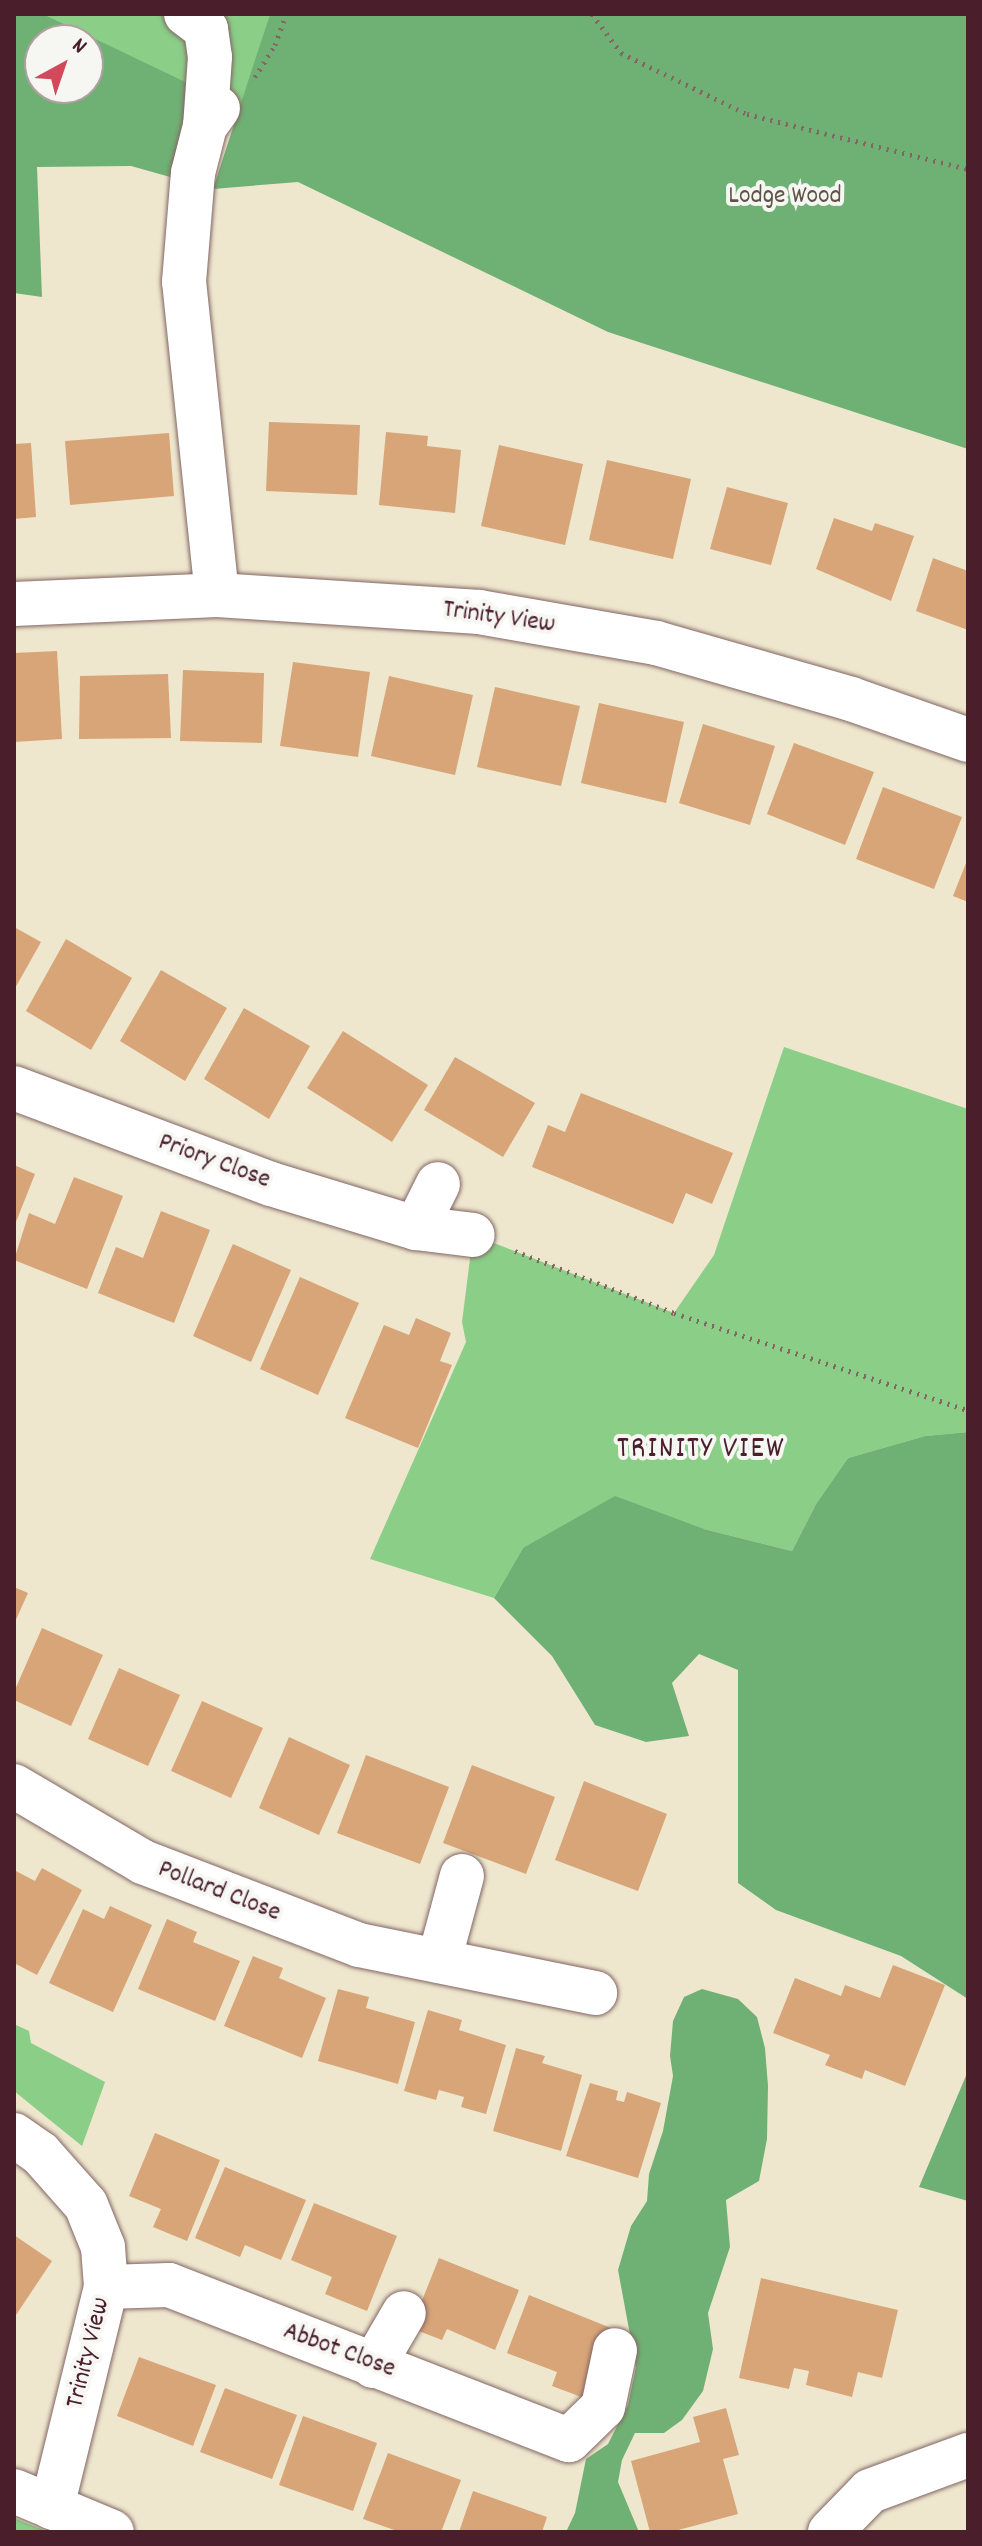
<!DOCTYPE html>
<html>
<head>
<meta charset="utf-8">
<style>
	body { margin:0 }
	#map { position:relative; width:982px; height:2546px; overflow:hidden; background:#eee7ce; font-family:Dekko,sans-serif }
	div>[style] { position:absolute }
	.green>* { inset:0; background:#8ace88 }
	.forest>* { inset:0; background:#6fb174 }
	.building>* { inset:0; background:#d7a578 }
	.path>* { height:5px; margin-top:-2.5px; transform-origin:0; background:repeating-linear-gradient(90deg,#836564 0 2px,transparent 0 8px) }
	.roads { filter:drop-shadow(0 0 2px #836564) drop-shadow(0 0 2px #836564) }
	.minor>* { height:44px; margin:-22px; padding:0 22px; transform-origin:22px; border-radius:22px; background:#fff }
	span { translate:-50% -50%; white-space:nowrap; text-align:center; line-height:1.15; -webkit-text-stroke:8px #f6f6f2; paint-order:stroke }
	.park-label { font-size:26px; color:#5d5447 }
	.street-label { font-size:26px; color:#4a1f2b }
	.quarter-label { font-size:30px; color:#4a1f2b; letter-spacing:2px }
	.frame { position:absolute; inset:0; border:16px solid #4a1f2b; pointer-events:none }
	.north { position:absolute; left:24px; top:24px; width:80px; height:80px; box-sizing:border-box; background:#f6f6f2; border:2px solid #b1a0a2; border-radius:50%; rotate:40deg; font-size:22px; font-weight:700; line-height:32px; text-align:center; color:#4a1f2b }
	.north::after { content:''; display:block; margin:auto; width:28px; height:36px; background:#d1495b; clip-path:polygon(50% 0,100% 100%,50% 72%,0 100%) }
</style>
</head>
<body>
<div id="map">
	<div class="green">
		<i style="clip-path:polygon(43px 14px,270px 14px,240px 111px)"></i>
		<i style="clip-path:polygon(784px 1047px,968px 1109px,968px 1432px,925px 1436px,848px 1458px,816px 1504px,792px 1551px,704px 1529px,523px 1548px,494px 1598px,370px 1559px,466px 1342px,462px 1322px,473px 1235px,674px 1313px,714px 1255px)"></i>
		<i style="clip-path:polygon(14px 2024px,29px 2031px,31px 2043px,105px 2082px,82px 2146px,14px 2091px)"></i>
		<i style="clip-path:polygon(14px 2518px,48px 2532px,14px 2532px)"></i>
	</div>
	<div class="forest">
		<i style="clip-path:polygon(evenodd,14px 14px,43px 14px,202px 90px,188px 182px,131px 166px,37px 167px,42px 297px,14px 293px,14px 14px,40px 40px,88px 40px,88px 88px,40px 88px,40px 40px)"></i>
		<i style="clip-path:polygon(270px 14px,968px 14px,968px 449px,608px 332px,298px 182px,213px 189px)"></i>
		<i style="clip-path:polygon(968px 1432px,968px 1999px,901px 1956px,776px 1910px,738px 1883px,738px 1670px,699px 1654px,672px 1683px,689px 1736px,646px 1742px,595px 1725px,552px 1656px,494px 1598px,523px 1548px,615px 1496px,704px 1529px,792px 1551px,816px 1504px,848px 1458px,925px 1436px)"></i>
		<i style="clip-path:polygon(702px 1989px,738px 1999px,757px 2017px,765px 2048px,768px 2086px,767px 2139px,759px 2181px,726px 2200px,730px 2247px,708px 2313px,713px 2349px,703px 2391px,682px 2420px,664px 2433px,635px 2433px,622px 2460px,618px 2482px,639px 2532px,566px 2532px,575px 2513px,586px 2459px,608px 2444px,628px 2405px,636px 2367px,618px 2270px,631px 2226px,647px 2201px,649px 2174px,663px 2131px,673px 2076px,670px 2056px,673px 2021px,684px 1997px)"></i>
		<i style="clip-path:polygon(968px 2071px,968px 2201px,919px 2187px)"></i>
	</div>
	<div class="building">
		<i style="clip-path:polygon(269px 422px,360px 425px,357px 495px,266px 491px)"></i>
		<i style="clip-path:polygon(386px 432px,428px 436px,427px 446px,461px 450px,455px 513px,379px 505px)"></i>
		<i style="clip-path:polygon(169px 433px,174px 496px,70px 505px,65px 441px)"></i>
		<i style="clip-path:polygon(31px 443px,36px 517px,14px 519px,14px 444px)"></i>
		<i style="clip-path:polygon(499px 445px,583px 464px,565px 545px,481px 526px)"></i>
		<i style="clip-path:polygon(607px 460px,691px 479px,673px 559px,589px 540px)"></i>
		<i style="clip-path:polygon(727px 487px,788px 503px,771px 565px,710px 549px)"></i>
		<i style="clip-path:polygon(834px 518px,872px 531px,875px 523px,914px 536px,891px 601px,816px 569px)"></i>
		<i style="clip-path:polygon(933px 558px,968px 571px,968px 630px,916px 611px)"></i>
		<i style="clip-path:polygon(57px 651px,62px 739px,14px 742px,14px 653px)"></i>
		<i style="clip-path:polygon(293px 662px,370px 672px,358px 757px,280px 746px)"></i>
		<i style="clip-path:polygon(183px 670px,264px 673px,262px 743px,180px 741px)"></i>
		<i style="clip-path:polygon(168px 674px,171px 738px,79px 739px,80px 676px)"></i>
		<i style="clip-path:polygon(389px 676px,473px 695px,455px 775px,371px 756px)"></i>
		<i style="clip-path:polygon(495px 687px,580px 706px,561px 786px,477px 767px)"></i>
		<i style="clip-path:polygon(599px 703px,684px 722px,666px 803px,581px 783px)"></i>
		<i style="clip-path:polygon(703px 724px,775px 746px,750px 825px,679px 803px)"></i>
		<i style="clip-path:polygon(794px 743px,874px 772px,845px 845px,767px 814px)"></i>
		<i style="clip-path:polygon(883px 787px,962px 817px,934px 889px,856px 859px)"></i>
		<i style="clip-path:polygon(968px 858px,968px 902px,953px 896px)"></i>
		<i style="clip-path:polygon(14px 927px,41px 942px,14px 990px)"></i>
		<i style="clip-path:polygon(66px 939px,132px 978px,91px 1050px,26px 1011px)"></i>
		<i style="clip-path:polygon(161px 970px,227px 1008px,185px 1081px,120px 1041px)"></i>
		<i style="clip-path:polygon(244px 1008px,310px 1046px,269px 1119px,204px 1079px)"></i>
		<i style="clip-path:polygon(343px 1031px,428px 1085px,392px 1142px,307px 1088px)"></i>
		<i style="clip-path:polygon(455px 1057px,535px 1103px,503px 1157px,424px 1110px)"></i>
		<i style="clip-path:polygon(581px 1093px,733px 1153px,712px 1204px,686px 1193px,673px 1224px,532px 1167px,548px 1125px,565px 1132px)"></i>
		<i style="clip-path:polygon(14px 1165px,35px 1174px,14px 1227px)"></i>
		<i style="clip-path:polygon(74px 1177px,123px 1196px,87px 1289px,14px 1260px,29px 1213px,55px 1224px)"></i>
		<i style="clip-path:polygon(161px 1211px,210px 1230px,174px 1323px,98px 1293px,116px 1247px,143px 1258px)"></i>
		<i style="clip-path:polygon(233px 1244px,291px 1270px,251px 1362px,193px 1336px)"></i>
		<i style="clip-path:polygon(300px 1277px,359px 1303px,318px 1395px,260px 1369px)"></i>
		<i style="clip-path:polygon(416px 1318px,451px 1333px,440px 1361px,452px 1365px,418px 1448px,345px 1418px,384px 1325px,409px 1335px)"></i>
		<i style="clip-path:polygon(14px 1587px,28px 1593px,14px 1624px)"></i>
		<i style="clip-path:polygon(42px 1628px,103px 1655px,71px 1726px,14px 1700px,14px 1692px)"></i>
		<i style="clip-path:polygon(119px 1668px,180px 1695px,148px 1766px,88px 1739px)"></i>
		<i style="clip-path:polygon(202px 1701px,263px 1728px,231px 1798px,171px 1771px)"></i>
		<i style="clip-path:polygon(289px 1737px,350px 1765px,319px 1835px,259px 1808px)"></i>
		<i style="clip-path:polygon(366px 1755px,449px 1787px,420px 1864px,337px 1833px)"></i>
		<i style="clip-path:polygon(472px 1765px,555px 1797px,526px 1874px,443px 1843px)"></i>
		<i style="clip-path:polygon(584px 1781px,667px 1814px,638px 1891px,555px 1860px)"></i>
		<i style="clip-path:polygon(42px 1868px,82px 1890px,37px 1975px,14px 1963px,14px 1870px,35px 1881px)"></i>
		<i style="clip-path:polygon(110px 1906px,152px 1925px,113px 2012px,49px 1983px,83px 1909px,104px 1919px)"></i>
		<i style="clip-path:polygon(167px 1919px,197px 1932px,193px 1942px,240px 1961px,215px 2021px,138px 1989px)"></i>
		<i style="clip-path:polygon(253px 1956px,283px 1968px,279px 1978px,326px 1998px,302px 2058px,224px 2026px)"></i>
		<i style="clip-path:polygon(893px 1965px,945px 1985px,905px 2086px,865px 2070px,862px 2079px,825px 2065px,830px 2055px,773px 2033px,795px 1978px,841px 1996px,845px 1985px,880px 1998px)"></i>
		<i style="clip-path:polygon(338px 1989px,369px 1997px,366px 2008px,415px 2022px,398px 2084px,318px 2061px)"></i>
		<i style="clip-path:polygon(428px 2010px,462px 2020px,459px 2030px,506px 2045px,486px 2114px,461px 2107px,464px 2097px,439px 2090px,436px 2100px,404px 2091px)"></i>
		<i style="clip-path:polygon(516px 2048px,545px 2056px,542px 2063px,582px 2075px,561px 2151px,493px 2131px)"></i>
		<i style="clip-path:polygon(590px 2083px,618px 2091px,616px 2100px,624px 2102px,627px 2092px,661px 2103px,638px 2178px,566px 2156px)"></i>
		<i style="clip-path:polygon(155px 2133px,220px 2160px,187px 2241px,153px 2227px,161px 2209px,129px 2196px)"></i>
		<i style="clip-path:polygon(225px 2167px,306px 2200px,281px 2260px,245px 2245px,240px 2257px,195px 2238px)"></i>
		<i style="clip-path:polygon(314px 2203px,397px 2236px,367px 2311px,325px 2294px,332px 2277px,291px 2260px)"></i>
		<i style="clip-path:polygon(14px 2235px,52px 2261px,14px 2318px)"></i>
		<i style="clip-path:polygon(439px 2258px,519px 2290px,495px 2350px,447px 2329px,442px 2340px,411px 2328px)"></i>
		<i style="clip-path:polygon(761px 2278px,898px 2310px,882px 2378px,858px 2372px,852px 2397px,806px 2385px,809px 2371px,794px 2368px,789px 2389px,739px 2378px)"></i>
		<i style="clip-path:polygon(529px 2295px,611px 2328px,584px 2398px,552px 2386px,557px 2372px,507px 2353px)"></i>
		<i style="clip-path:polygon(139px 2357px,216px 2385px,193px 2446px,117px 2416px)"></i>
		<i style="clip-path:polygon(225px 2388px,297px 2415px,272px 2479px,200px 2452px)"></i>
		<i style="clip-path:polygon(726px 2408px,739px 2455px,723px 2459px,738px 2514px,671px 2532px,650px 2532px,631px 2461px,700px 2442px,693px 2417px)"></i>
		<i style="clip-path:polygon(303px 2416px,377px 2443px,353px 2511px,279px 2485px)"></i>
		<i style="clip-path:polygon(388px 2453px,461px 2480px,441px 2532px,400px 2532px,363px 2519px)"></i>
		<i style="clip-path:polygon(473px 2491px,547px 2517px,542px 2532px,459px 2532px)"></i>
	</div>
	<div class="path">
		<i style="left:592px;top:14px;width:49px;rotate:53.4deg"></i>
		<i style="left:621px;top:53px;width:140px;rotate:25.8deg"></i>
		<i style="left:747px;top:114px;width:228px;rotate:14deg"></i>
		<i style="left:255px;top:77px;width:38px;rotate:-58deg"></i>
		<i style="left:275px;top:45px;width:33px;rotate:-70deg"></i>
		<i style="left:515px;top:1251px;width:171px;rotate:21.3deg"></i>
		<i style="left:674px;top:1313px;width:310px;rotate:18.3deg"></i>
	</div>
	<div class="roads">
		<div class="minor">
			<i style="left:186px;top:14px;width:25px;rotate:37deg"></i>
			<i style="left:206px;top:29px;width:28px;rotate:82deg"></i>
			<i style="left:210px;top:57px;width:69px;rotate:94.1deg"></i>
			<i style="left:217px;top:595px;width:315px;rotate:-96deg"></i>
			<i style="left:184px;top:282px;width:109px;rotate:-85.3deg"></i>
			<i style="left:193px;top:173px;width:49px;rotate:-75.7deg"></i>
			<i style="left:205px;top:126px;width:22px;rotate:-54deg"></i>
			<i style="left:14px;top:604px;width:203px;rotate:-2.5deg"></i>
			<i style="left:217px;top:595px;width:263px;rotate:3.7deg"></i>
			<i style="left:479px;top:612px;width:180px;rotate:9.9deg"></i>
			<i style="left:656px;top:643px;width:203px;rotate:16deg"></i>
			<i style="left:851px;top:699px;width:124px;rotate:19.3deg"></i>
			<i style="left:14px;top:1088px;width:274px;rotate:20.5deg"></i>
			<i style="left:271px;top:1184px;width:152px;rotate:16.9deg"></i>
			<i style="left:416px;top:1228px;width:49px;rotate:-63.4deg"></i>
			<i style="left:416px;top:1228px;width:57px;rotate:7deg"></i>
			<i style="left:14px;top:1786px;width:150px;rotate:30.5deg"></i>
			<i style="left:143px;top:1862px;width:231px;rotate:21deg"></i>
			<i style="left:359px;top:1945px;width:241px;rotate:11.5deg"></i>
			<i style="left:439px;top:1961px;width:88px;rotate:-74.9deg"></i>
			<i style="left:14px;top:2135px;width:32px;rotate:35deg"></i>
			<i style="left:40px;top:2153px;width:69px;rotate:48.5deg"></i>
			<i style="left:86px;top:2205px;width:45px;rotate:68deg"></i>
			<i style="left:103px;top:2247px;width:40px;rotate:85.7deg"></i>
			<i style="left:106px;top:2287px;width:227px;rotate:103.8deg"></i>
			<i style="left:106px;top:2287px;width:63px;rotate:-1.8deg"></i>
			<i style="left:169px;top:2285px;width:429px;rotate:21.2deg"></i>
			<i style="left:569px;top:2440px;width:47px;rotate:-44.1deg"></i>
			<i style="left:603px;top:2407px;width:58px;rotate:-78.1deg"></i>
			<i style="left:373px;top:2366px;width:61px;rotate:-59.7deg"></i>
			<i style="left:14px;top:2491px;width:106px;rotate:22.7deg"></i>
			<i style="left:830px;top:2532px;width:57px;rotate:-45.7deg"></i>
			<i style="left:870px;top:2491px;width:104px;rotate:-20.2deg"></i>
		</div>
	</div>
	<div class="park-label">
		<span style="left:785px;top:197px">Lodge Wood</span>
	</div>
	<div class="street-label">
		<span style="left:499px;top:618px;rotate:8deg">Trinity View</span>
		<span style="left:214px;top:1162px;rotate:20deg">Priory Close</span>
		<span style="left:219px;top:1892px;rotate:21deg">Pollard Close</span>
		<span style="left:339px;top:2351px;rotate:20deg">Abbot Close</span>
		<span style="left:89px;top:2353px;rotate:-76deg">Trinity View</span>
	</div>
	<div class="quarter-label">
		<span style="left:701px;top:1451px">TRINITY VIEW</span>
	</div>
	<div class="frame"></div>
	<div class="north">N</div>
</div>
</body>
</html>
